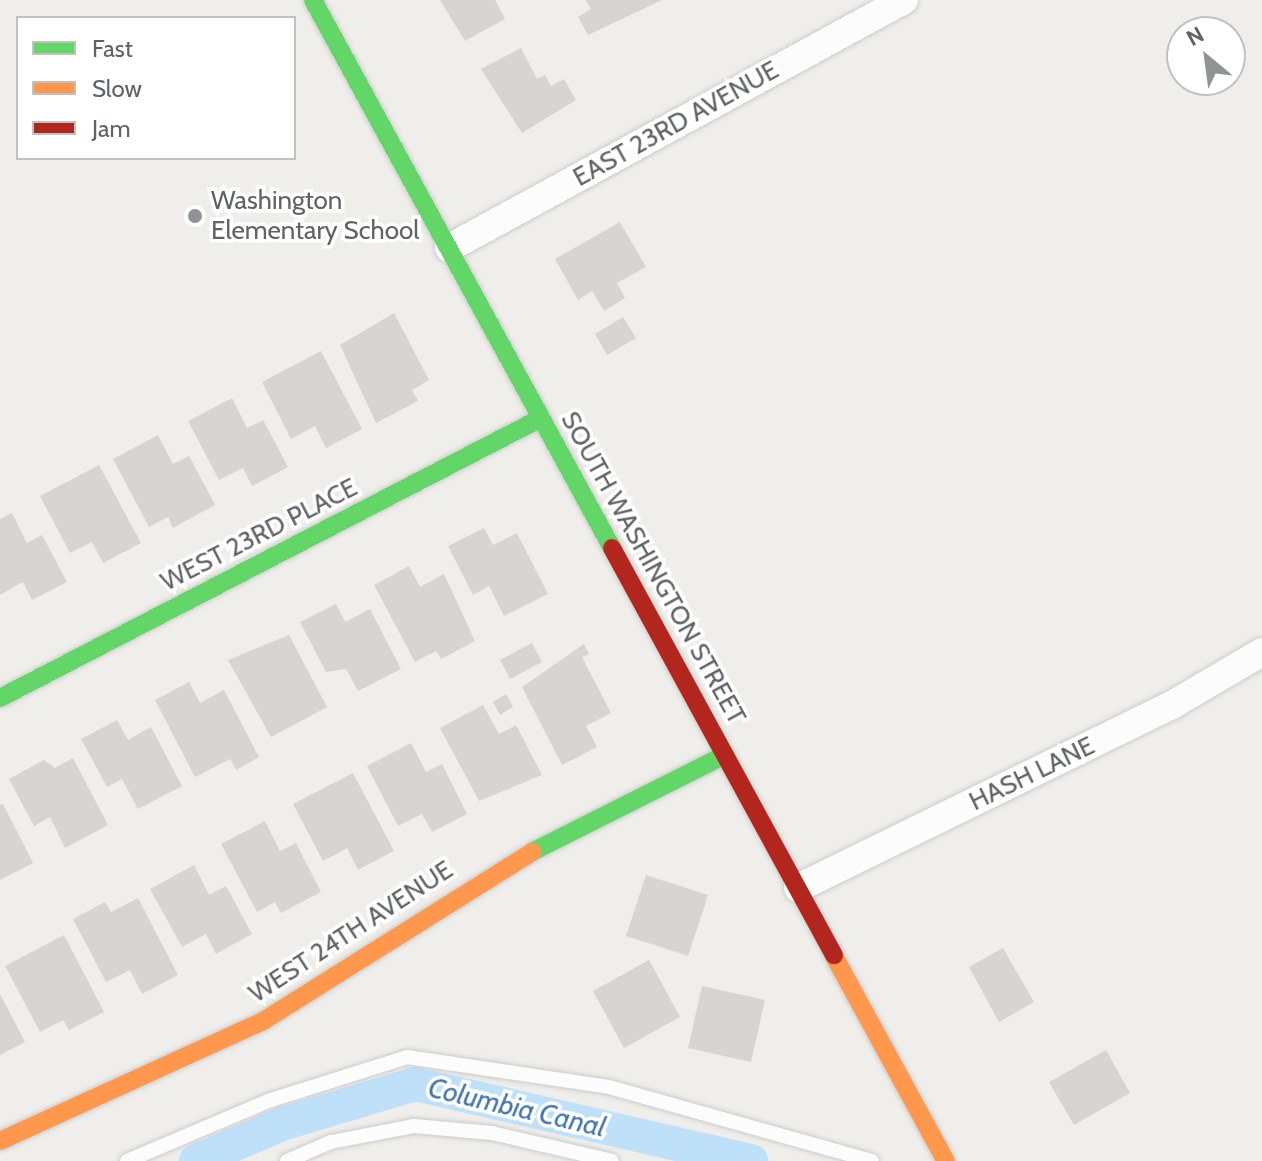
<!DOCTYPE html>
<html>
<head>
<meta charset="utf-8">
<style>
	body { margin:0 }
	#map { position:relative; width:1262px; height:1161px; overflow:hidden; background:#efeeea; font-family:Cabin,sans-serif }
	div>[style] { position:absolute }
	.canal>* { height:34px; margin:-17px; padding:0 17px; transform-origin:17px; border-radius:17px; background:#bfe0f9 }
	.building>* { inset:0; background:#d6d5d3 }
	.roads { filter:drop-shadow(0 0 2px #cbcccc) drop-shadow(0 0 2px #cbcccc) }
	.lane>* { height:14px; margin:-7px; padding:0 7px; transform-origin:7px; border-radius:7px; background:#fdfcfc }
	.street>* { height:28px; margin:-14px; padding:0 14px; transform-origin:14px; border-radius:14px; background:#fdfcfc }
	.fast>* { height:18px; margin:-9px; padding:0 9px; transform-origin:9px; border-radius:9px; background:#63d668 }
	.slow>* { height:18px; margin:-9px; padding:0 9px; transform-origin:9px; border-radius:9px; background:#ff974d }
	.jam>* { height:18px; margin:-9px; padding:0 9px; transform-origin:9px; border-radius:9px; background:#b3261e }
	.dots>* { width:22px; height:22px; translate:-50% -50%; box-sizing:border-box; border:4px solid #fff; border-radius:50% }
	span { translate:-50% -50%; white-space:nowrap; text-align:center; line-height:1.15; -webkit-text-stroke:7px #fff; paint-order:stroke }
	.street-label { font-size:26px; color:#5f6368 }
	.poi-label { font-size:26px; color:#5f6368 }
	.left { translate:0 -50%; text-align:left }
	.water-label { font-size:28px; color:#4174aa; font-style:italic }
	.legend { position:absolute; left:16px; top:16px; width:280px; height:144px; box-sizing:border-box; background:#fff; border:2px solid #bfc1c3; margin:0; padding:10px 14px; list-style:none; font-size:24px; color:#5f6368 }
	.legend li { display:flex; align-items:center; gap:16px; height:40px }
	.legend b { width:40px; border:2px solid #bfc1c3 }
	.north { position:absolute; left:1166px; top:16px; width:80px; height:80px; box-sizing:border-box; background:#fff; border:2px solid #bfc1c3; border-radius:50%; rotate:331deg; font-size:22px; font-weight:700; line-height:32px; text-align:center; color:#5f6368 }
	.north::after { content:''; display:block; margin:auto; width:28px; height:36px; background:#919496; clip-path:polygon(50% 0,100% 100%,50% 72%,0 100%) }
</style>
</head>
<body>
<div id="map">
	<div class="canal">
		<i style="left:196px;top:1161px;width:94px;rotate:-23.3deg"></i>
		<i style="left:282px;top:1124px;width:139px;rotate:-16.7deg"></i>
		<i style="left:415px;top:1084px;width:345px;rotate:12.9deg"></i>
	</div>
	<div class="building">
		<i style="clip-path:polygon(440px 0,495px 0,505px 19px,465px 41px)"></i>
		<i style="clip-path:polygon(586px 0,662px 0,588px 35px,578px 17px,591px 9px)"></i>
		<i style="clip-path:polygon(521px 48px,537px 79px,545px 75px,551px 86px,564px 79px,576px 100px,522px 133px,481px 69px)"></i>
		<i style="clip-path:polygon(620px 222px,646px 267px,617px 283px,625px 298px,604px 311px,592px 291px,578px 300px,555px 259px)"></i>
		<i style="clip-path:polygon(394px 313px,429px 380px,412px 390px,418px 401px,376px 423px,340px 345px)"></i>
		<i style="clip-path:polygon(623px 317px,636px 338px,607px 355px,595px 334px)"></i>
		<i style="clip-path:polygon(321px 351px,362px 429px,326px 448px,315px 426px,291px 439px,262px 382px)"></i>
		<i style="clip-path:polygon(232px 398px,247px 428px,263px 420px,288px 467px,252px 486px,243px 468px,219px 480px,188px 421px)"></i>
		<i style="clip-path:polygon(158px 435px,173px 464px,189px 456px,215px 505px,173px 528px,168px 517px,149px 527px,113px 459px)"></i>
		<i style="clip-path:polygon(99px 465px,141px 543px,103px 563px,92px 542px,70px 553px,40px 496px)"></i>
		<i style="clip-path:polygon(12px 513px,27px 543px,42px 535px,67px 582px,32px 600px,23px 582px,0 595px,0 519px)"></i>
		<i style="clip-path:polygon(484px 528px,493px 545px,517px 533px,548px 594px,504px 616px,489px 586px,473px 595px,448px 546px)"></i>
		<i style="clip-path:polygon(409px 566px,420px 587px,444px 574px,475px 641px,441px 659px,436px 651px,415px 662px,374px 585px)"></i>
		<i style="clip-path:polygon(336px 604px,345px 622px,370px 609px,401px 669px,358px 691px,346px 669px,326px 672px,300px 622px)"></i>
		<i style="clip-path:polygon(289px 635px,327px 707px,271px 737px,228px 660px)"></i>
		<i style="clip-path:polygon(532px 643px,542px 662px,510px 679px,500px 660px)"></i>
		<i style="clip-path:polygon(584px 644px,589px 654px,582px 657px,611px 713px,586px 726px,597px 747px,562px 765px,522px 687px)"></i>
		<i style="clip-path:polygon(189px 682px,200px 703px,224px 690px,259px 757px,236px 770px,230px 759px,195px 777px,155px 700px)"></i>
		<i style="clip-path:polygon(506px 694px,513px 707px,500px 715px,493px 702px)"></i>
		<i style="clip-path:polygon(483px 705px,499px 734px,516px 725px,542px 775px,479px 801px,440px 728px)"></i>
		<i style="clip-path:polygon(117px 720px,128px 740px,151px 727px,182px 786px,138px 809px,122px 779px,107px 787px,81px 739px)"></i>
		<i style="clip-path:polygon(411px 743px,426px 772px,442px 764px,467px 814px,432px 832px,422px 814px,398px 826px,367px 766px)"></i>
		<i style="clip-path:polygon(73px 758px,108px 825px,65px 848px,50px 817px,34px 826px,9px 779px,44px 760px,55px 768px)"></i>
		<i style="clip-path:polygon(353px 773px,394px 851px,358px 870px,347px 848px,323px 861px,293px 804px)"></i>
		<i style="clip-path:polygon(3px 804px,33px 863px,0 880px,0 805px)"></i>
		<i style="clip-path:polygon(265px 821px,280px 851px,296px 843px,321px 892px,281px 913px,275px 902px,257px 912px,221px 844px)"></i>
		<i style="clip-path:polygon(194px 865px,209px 895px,226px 886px,252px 934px,216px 954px,206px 934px,182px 947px,150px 889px)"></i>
		<i style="clip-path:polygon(646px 875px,708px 895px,688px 956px,626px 936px)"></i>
		<i style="clip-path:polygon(138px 898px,178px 975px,142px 994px,130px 970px,106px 982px,73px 919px,105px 902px,111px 912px)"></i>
		<i style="clip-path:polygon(64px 935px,104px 1012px,69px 1030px,63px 1020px,40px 1032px,5px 966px)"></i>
		<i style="clip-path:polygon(1003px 948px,1034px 1002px,999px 1022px,969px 967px)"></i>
		<i style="clip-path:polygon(649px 960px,680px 1017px,624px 1048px,593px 991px)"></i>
		<i style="clip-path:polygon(702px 986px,765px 1000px,751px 1062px,688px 1048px)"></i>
		<i style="clip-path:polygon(0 994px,25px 1042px,0 1055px)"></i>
		<i style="clip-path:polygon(1106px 1050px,1130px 1093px,1074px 1125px,1049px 1082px)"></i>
	</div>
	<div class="roads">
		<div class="lane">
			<i style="left:127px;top:1161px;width:156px;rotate:-23deg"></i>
			<i style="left:271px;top:1100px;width:143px;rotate:-17.5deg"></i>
			<i style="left:407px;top:1057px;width:204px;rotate:8.4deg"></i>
			<i style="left:609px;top:1087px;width:273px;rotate:15.7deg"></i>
			<i style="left:287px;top:1161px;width:48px;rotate:-23.4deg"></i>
			<i style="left:331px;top:1142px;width:85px;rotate:-10.9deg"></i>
			<i style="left:414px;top:1126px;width:78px;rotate:5.1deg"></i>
			<i style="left:492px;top:1133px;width:123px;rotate:13.1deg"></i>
		</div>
		<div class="street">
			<i style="left:449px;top:248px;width:518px;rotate:-28.59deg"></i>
			<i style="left:798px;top:888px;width:416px;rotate:-26.1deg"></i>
			<i style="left:1172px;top:705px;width:104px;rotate:-30.5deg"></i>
		</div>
		<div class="fast">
			<i style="left:313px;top:0;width:624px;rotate:61.38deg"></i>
			<i style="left:0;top:698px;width:609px;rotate:-27.36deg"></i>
			<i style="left:532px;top:852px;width:216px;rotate:-26.7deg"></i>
		</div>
		<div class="slow">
			<i style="left:834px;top:956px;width:234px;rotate:61.4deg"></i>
			<i style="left:0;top:1141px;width:289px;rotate:-24.5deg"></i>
			<i style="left:263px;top:1021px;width:318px;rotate:-32.1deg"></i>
		</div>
		<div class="jam">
			<i style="left:612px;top:548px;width:464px;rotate:61.4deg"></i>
		</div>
	</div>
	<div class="dots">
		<i style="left:195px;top:216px;background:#919496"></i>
	</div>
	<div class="street-label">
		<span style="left:676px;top:124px;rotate:-29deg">EAST 23RD AVENUE</span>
		<span style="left:259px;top:535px;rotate:-27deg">WEST 23RD PLACE</span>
		<span style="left:653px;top:568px;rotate:61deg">SOUTH WASHINGTON STREET</span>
		<span style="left:1032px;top:774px;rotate:-26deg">HASH LANE</span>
		<span style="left:351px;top:932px;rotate:-33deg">WEST 24TH AVENUE</span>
	</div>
	<div class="poi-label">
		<span class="left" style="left:211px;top:216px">Washington<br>Elementary School</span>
	</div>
	<div class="water-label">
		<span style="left:517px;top:1107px;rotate:13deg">Columbia Canal</span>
	</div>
	<ul class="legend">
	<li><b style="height:10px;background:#63d668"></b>Fast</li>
	<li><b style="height:10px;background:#ff974d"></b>Slow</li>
	<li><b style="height:10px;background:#b3261e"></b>Jam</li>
	</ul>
	<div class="north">N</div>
</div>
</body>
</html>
